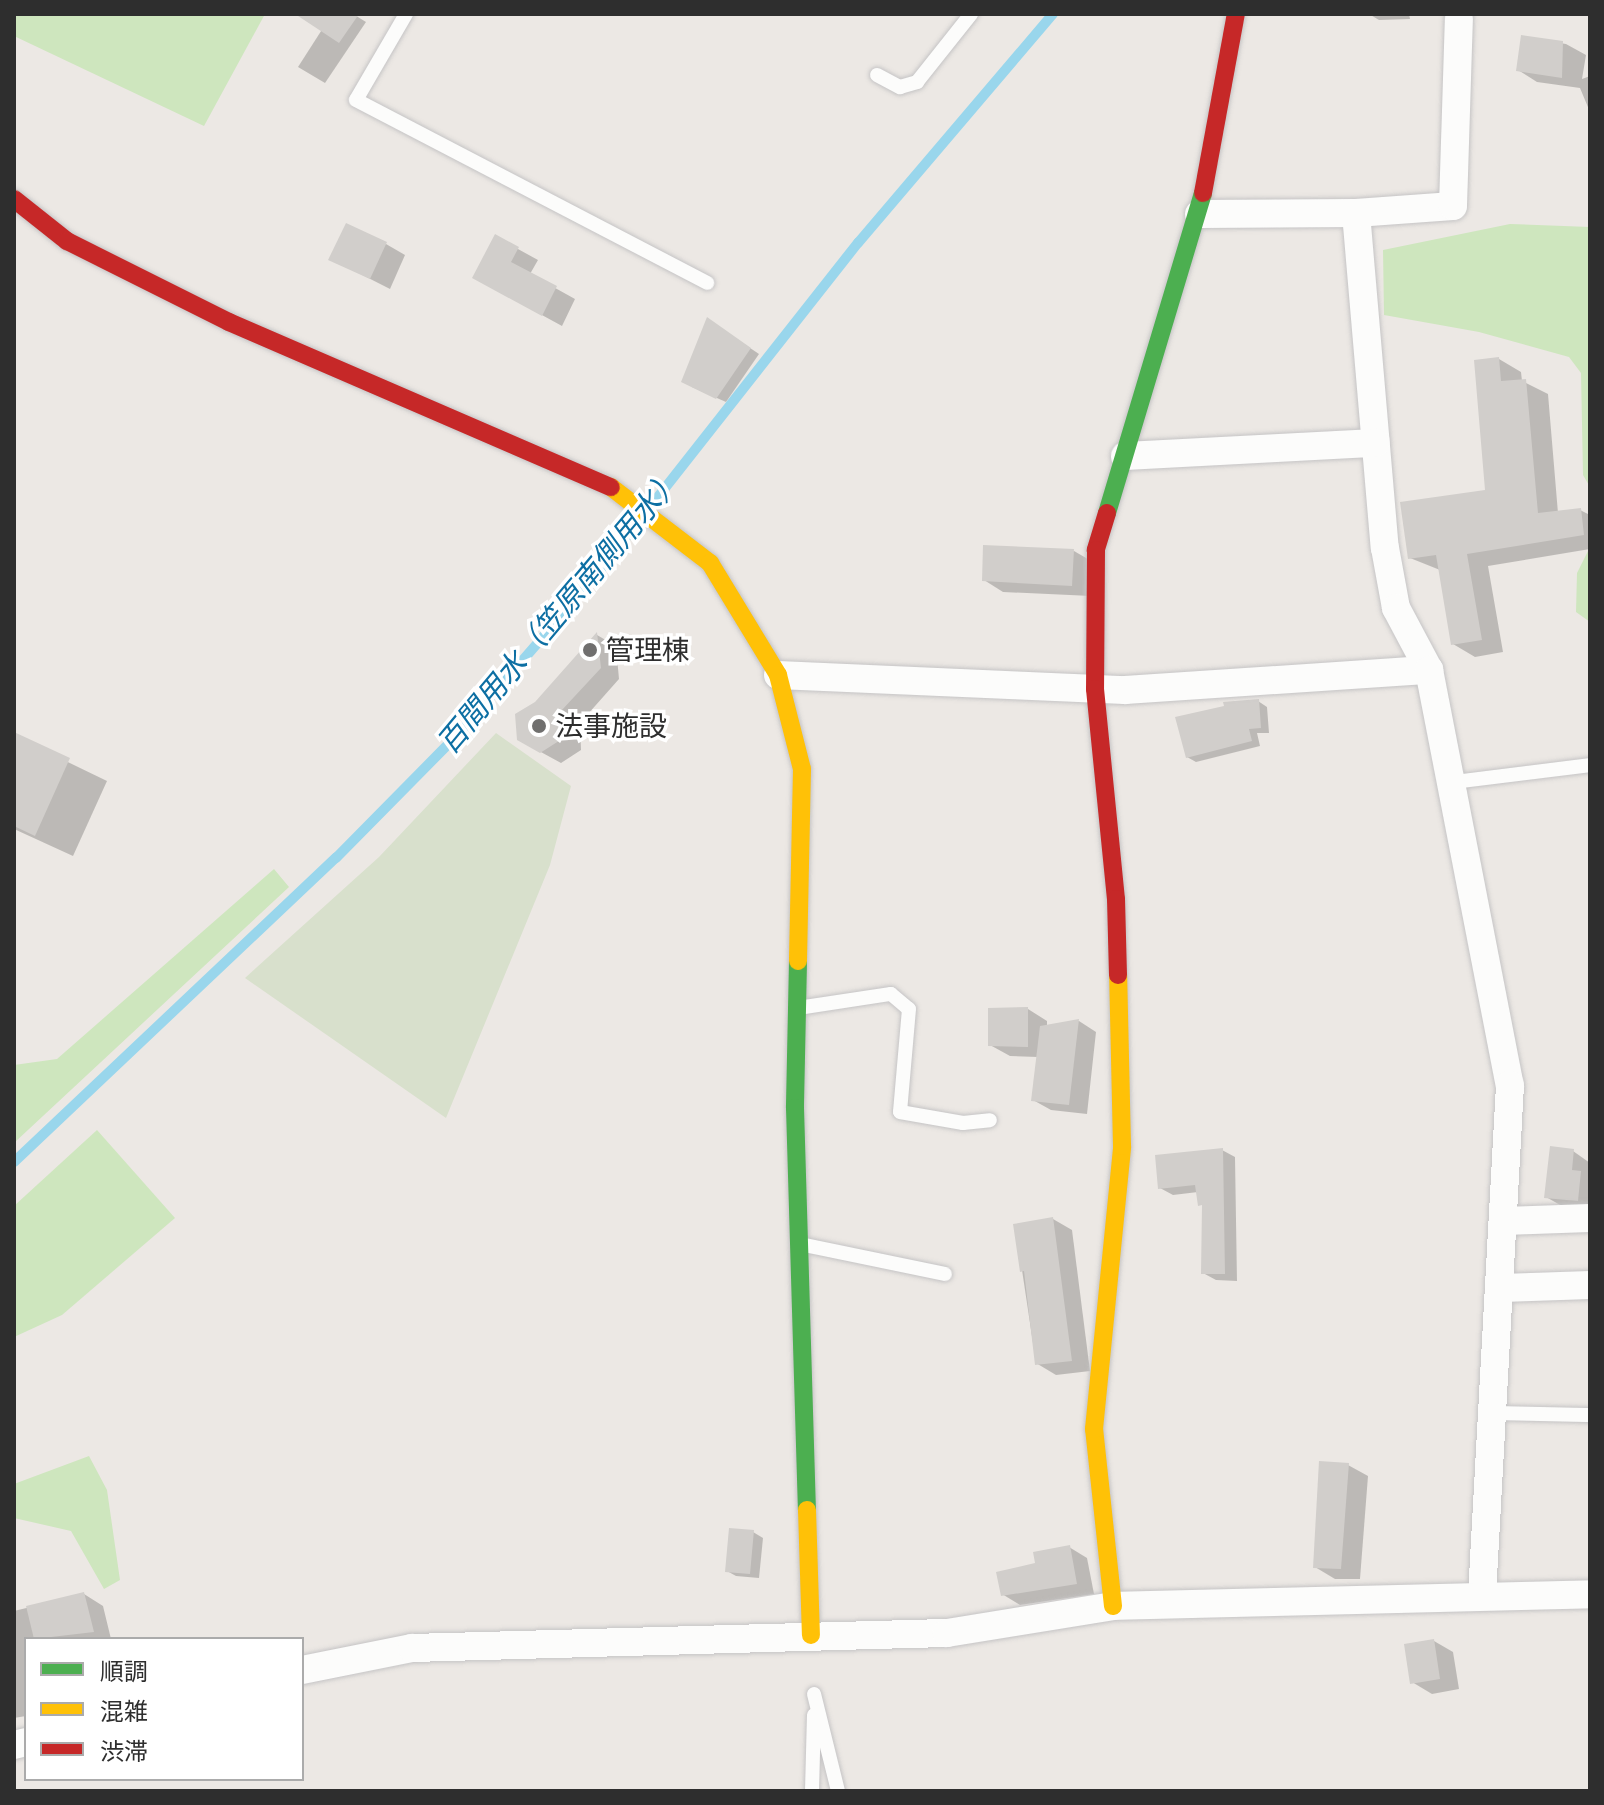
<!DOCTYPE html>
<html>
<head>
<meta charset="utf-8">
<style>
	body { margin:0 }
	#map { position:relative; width:1604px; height:1805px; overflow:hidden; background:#ece8e4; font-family:"Golos Text","Noto Sans JP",sans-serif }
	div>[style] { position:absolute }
	.green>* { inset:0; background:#cee6be }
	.cemetery>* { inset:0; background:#d8e0cc }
	.shadow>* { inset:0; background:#0003 }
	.stream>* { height:10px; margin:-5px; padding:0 5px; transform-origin:5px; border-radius:5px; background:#99d6ec }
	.building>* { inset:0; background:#d1cecb }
	.roads { filter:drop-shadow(0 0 2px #c5c4c5) drop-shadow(0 0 2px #c5c4c5) }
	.lane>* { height:14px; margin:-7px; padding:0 7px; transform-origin:7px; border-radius:7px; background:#fcfcfb }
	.street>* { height:28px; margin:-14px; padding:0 14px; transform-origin:14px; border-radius:14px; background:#fcfcfb }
	.fast>* { height:18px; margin:-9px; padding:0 9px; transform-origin:9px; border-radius:9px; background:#4caf50 }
	.slow>* { height:18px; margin:-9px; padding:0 9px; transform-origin:9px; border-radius:9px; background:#ffc107 }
	.jam>* { height:18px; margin:-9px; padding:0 9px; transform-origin:9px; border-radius:9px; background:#c62828 }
	.dots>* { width:22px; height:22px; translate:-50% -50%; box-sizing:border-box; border:4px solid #fff; border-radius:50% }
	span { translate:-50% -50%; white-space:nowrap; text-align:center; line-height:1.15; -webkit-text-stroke:7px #fff; paint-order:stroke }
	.poi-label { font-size:28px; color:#2e2e2e }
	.left { translate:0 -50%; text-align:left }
	.water-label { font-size:30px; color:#0d6fa3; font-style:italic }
	.frame { position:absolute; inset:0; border:16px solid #2e2e2e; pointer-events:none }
	.legend { position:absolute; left:24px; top:1637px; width:280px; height:144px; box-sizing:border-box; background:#fff; border:2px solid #ababab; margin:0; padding:10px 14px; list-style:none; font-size:24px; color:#2e2e2e }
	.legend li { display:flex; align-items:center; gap:16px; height:40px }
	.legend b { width:40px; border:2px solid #ababab }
</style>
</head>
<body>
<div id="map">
	<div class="green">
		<i style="clip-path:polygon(14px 14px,265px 14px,204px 126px,14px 36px)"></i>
		<i style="clip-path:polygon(1510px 224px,1590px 227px,1590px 487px,1583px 475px,1581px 373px,1569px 357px,1479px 332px,1384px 315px,1383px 250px)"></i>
		<i style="clip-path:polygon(1590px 547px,1590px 622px,1576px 612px,1577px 573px)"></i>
		<i style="clip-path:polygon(274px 869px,289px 887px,14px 1143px,14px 1065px,57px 1059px)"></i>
		<i style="clip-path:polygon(97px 1130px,175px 1218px,62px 1315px,14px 1337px,14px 1206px)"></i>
		<i style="clip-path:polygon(89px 1456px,107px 1490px,120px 1580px,104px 1589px,71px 1531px,14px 1518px,14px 1484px)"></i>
	</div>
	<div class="cemetery">
		<i style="clip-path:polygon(496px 733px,571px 786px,550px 865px,446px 1118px,245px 978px,379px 857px)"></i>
	</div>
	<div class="shadow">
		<i style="clip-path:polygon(332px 14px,353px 14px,366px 22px,325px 83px,298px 67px)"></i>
		<i style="clip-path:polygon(1369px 14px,1409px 14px,1410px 19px,1379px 20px)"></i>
		<i style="clip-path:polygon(1523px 37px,1566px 44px,1586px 55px,1582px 79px,1590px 76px,1590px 112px,1580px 88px,1537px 82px,1518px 70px)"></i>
		<i style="clip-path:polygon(496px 237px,538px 260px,530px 274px,575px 299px,562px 326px,494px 289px)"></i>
		<i style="clip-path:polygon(386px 244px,405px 255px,390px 289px,331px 259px)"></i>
		<i style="clip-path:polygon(716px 325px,759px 354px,726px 402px,692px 387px)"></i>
		<i style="clip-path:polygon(1499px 359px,1521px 372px,1522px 381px,1548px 394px,1558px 513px,1580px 510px,1590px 515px,1590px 549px,1488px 566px,1503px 652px,1475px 657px,1453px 644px,1440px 570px,1410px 558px,1487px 492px)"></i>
		<i style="clip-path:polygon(1074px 551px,1093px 562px,1091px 596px,1003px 592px,984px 580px)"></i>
		<i style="clip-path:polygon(597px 635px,616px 646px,619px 679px,580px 723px,581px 750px,561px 763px,539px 751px)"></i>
		<i style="clip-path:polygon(1258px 701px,1267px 707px,1269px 733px,1257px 733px,1260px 746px,1196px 762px,1187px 757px)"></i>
		<i style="clip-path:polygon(14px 736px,107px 781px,73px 856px,14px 829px)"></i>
		<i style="clip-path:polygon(1028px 1009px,1047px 1021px,1047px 1027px,1079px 1021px,1096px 1032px,1087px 1114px,1051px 1110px,1033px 1100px,1038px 1057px,1010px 1056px,990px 1045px)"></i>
		<i style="clip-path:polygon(1222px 1150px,1235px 1157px,1237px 1281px,1216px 1280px,1203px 1273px,1204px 1207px,1198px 1192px,1173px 1195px,1160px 1188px)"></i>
		<i style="clip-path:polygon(1573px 1151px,1590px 1163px,1590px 1208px,1562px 1206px,1546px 1197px)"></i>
		<i style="clip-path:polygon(1053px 1219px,1072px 1230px,1090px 1371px,1056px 1375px,1036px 1363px,1022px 1270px)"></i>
		<i style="clip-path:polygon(1348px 1465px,1368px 1476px,1360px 1579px,1335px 1579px,1315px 1567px)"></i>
		<i style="clip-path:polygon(753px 1532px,763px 1538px,759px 1578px,736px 1576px,727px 1571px)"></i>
		<i style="clip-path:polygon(1069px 1547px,1087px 1558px,1094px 1594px,1020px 1605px,1002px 1594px,1037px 1565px)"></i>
		<i style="clip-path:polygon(84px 1594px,103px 1606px,111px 1639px,26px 1639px,26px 1716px,14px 1718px,14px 1611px)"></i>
		<i style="clip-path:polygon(1434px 1641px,1453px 1652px,1459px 1689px,1432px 1694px,1412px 1682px)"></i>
	</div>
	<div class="stream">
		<i style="left:14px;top:1162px;width:443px;rotate:-43.4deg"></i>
		<i style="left:336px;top:858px;width:181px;rotate:-45.4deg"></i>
		<i style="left:463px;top:729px;width:195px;rotate:-49deg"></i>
		<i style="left:591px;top:582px;width:432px;rotate:-51.8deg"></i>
		<i style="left:858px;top:243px;width:301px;rotate:-49.6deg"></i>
	</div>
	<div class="building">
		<i style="clip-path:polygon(295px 14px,359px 14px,339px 43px)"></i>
		<i style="clip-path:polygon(1521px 35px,1563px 41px,1562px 78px,1516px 71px)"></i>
		<i style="clip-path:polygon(346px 223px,387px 242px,370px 279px,328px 260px)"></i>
		<i style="clip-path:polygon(495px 234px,519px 247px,511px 262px,557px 286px,542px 316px,472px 278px)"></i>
		<i style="clip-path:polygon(707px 317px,751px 348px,716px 399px,681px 382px)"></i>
		<i style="clip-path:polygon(1499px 357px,1501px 381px,1526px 379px,1538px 513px,1581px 508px,1584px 535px,1467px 554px,1482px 640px,1451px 645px,1436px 555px,1408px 559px,1400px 502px,1485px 490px,1474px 360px)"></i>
		<i style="clip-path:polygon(983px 545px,1074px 549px,1072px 586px,982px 581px)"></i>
		<i style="clip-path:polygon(597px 632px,601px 668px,561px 711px,562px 739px,540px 753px,517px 740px,515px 714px,535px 702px)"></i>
		<i style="clip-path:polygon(1259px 699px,1261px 728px,1249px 729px,1252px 741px,1186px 758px,1175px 717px,1224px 706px,1223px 702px)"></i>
		<i style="clip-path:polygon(14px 732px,70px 758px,35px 836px,14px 826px)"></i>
		<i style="clip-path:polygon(1028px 1007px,1028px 1047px,988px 1046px,988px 1008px)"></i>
		<i style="clip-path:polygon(1079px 1019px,1069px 1105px,1031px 1101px,1040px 1026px)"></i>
		<i style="clip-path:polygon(1550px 1146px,1574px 1149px,1572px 1170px,1581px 1171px,1578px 1201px,1544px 1198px)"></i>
		<i style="clip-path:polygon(1223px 1148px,1225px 1274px,1201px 1274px,1202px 1205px,1198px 1206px,1195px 1185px,1158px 1189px,1155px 1155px)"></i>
		<i style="clip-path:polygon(1053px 1217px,1072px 1361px,1035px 1365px,1024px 1271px,1020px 1272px,1013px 1224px)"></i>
		<i style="clip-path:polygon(1319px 1461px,1349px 1463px,1341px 1569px,1313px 1568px)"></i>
		<i style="clip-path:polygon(729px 1528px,754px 1530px,750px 1574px,725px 1572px)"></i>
		<i style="clip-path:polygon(1070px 1545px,1077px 1584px,1001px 1596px,996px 1572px,1035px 1563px,1033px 1552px)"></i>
		<i style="clip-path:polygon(84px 1592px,94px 1632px,34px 1639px,26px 1606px)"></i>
		<i style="clip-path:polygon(1434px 1639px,1440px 1679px,1410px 1684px,1404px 1644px)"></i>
	</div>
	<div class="roads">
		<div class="lane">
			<i style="left:406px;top:14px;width:99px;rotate:120.2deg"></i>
			<i style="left:356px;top:100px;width:396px;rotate:27.5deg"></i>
			<i style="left:877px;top:75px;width:26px;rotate:28deg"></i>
			<i style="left:900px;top:87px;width:18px;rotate:-16deg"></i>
			<i style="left:917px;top:82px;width:87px;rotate:-51.5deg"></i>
			<i style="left:1454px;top:782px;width:137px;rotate:-7.1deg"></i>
			<i style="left:798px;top:1008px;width:94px;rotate:-8.6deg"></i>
			<i style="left:891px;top:994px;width:23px;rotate:40deg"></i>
			<i style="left:909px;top:1009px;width:103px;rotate:95deg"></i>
			<i style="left:900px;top:1112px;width:64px;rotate:9.9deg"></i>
			<i style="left:963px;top:1123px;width:27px;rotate:-6deg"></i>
			<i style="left:800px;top:1244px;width:148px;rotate:11.7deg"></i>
			<i style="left:1491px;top:1413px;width:99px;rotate:1.2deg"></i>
			<i style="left:814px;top:1694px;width:100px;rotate:76.1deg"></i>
			<i style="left:812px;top:1791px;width:76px;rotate:-88.5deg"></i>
		</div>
		<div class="street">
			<i style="left:1356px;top:213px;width:336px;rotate:85.1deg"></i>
			<i style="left:1385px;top:548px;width:61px;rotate:79.6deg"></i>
			<i style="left:1396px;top:608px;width:70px;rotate:62deg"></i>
			<i style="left:1199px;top:214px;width:157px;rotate:-0.4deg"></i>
			<i style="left:1356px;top:213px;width:97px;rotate:-4.1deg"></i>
			<i style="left:1453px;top:206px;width:187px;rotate:-88.2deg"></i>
			<i style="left:1125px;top:456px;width:251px;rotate:-3deg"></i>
			<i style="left:778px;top:675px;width:347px;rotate:2.5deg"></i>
			<i style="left:1125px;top:690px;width:305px;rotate:-3.8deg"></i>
			<i style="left:1429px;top:670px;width:423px;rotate:79deg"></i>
			<i style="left:1510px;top:1085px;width:512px;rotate:93.14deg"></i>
			<i style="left:1504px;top:1221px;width:86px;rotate:-2deg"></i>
			<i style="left:1502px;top:1288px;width:88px;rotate:-2deg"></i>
			<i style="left:302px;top:1670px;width:112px;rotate:-11.3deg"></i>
			<i style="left:412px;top:1648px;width:535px;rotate:-1.61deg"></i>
			<i style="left:947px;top:1633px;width:168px;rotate:-9.2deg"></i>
			<i style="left:1113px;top:1606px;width:477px;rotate:-1.4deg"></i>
			<i style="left:14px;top:1745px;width:12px;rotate:-14deg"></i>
		</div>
		<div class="fast">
			<i style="left:1107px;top:513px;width:334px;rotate:-73.3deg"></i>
			<i style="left:798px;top:961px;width:147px;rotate:91.2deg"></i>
			<i style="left:795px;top:1108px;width:402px;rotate:88.3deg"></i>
		</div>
		<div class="slow">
			<i style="left:611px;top:487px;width:125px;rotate:37.5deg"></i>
			<i style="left:710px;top:563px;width:131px;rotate:58.7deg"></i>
			<i style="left:778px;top:675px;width:97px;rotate:75.7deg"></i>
			<i style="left:802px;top:769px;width:192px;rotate:91.2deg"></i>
			<i style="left:807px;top:1510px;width:125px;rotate:88.2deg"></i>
			<i style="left:1113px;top:1606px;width:178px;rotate:-96.1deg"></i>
			<i style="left:1094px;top:1429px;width:284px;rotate:-84.3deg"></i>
			<i style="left:1122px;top:1146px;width:171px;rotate:-91.3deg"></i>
		</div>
		<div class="jam">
			<i style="left:1203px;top:193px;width:182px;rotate:-79.6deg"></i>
			<i style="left:14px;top:199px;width:68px;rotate:38.4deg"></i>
			<i style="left:67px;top:241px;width:181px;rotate:26.6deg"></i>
			<i style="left:229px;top:322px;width:416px;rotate:23.4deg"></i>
			<i style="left:1107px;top:513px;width:39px;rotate:107deg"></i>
			<i style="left:1096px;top:550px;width:139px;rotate:90.4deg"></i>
			<i style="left:1095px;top:689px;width:211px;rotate:84.3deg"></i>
			<i style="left:1116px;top:899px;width:76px;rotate:88.5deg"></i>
		</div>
	</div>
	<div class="dots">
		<i style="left:590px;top:650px;background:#706f6e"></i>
		<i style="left:539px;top:726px;background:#706f6e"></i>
	</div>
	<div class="poi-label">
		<span class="left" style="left:606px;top:650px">管理棟</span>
		<span class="left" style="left:555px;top:726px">法事施設</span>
	</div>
	<div class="water-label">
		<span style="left:559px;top:611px;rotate:-50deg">百間用水（笠原南側用水）</span>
	</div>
	<div class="frame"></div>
	<ul class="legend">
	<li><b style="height:10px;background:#4caf50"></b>順調</li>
	<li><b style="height:10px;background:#ffc107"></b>混雑</li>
	<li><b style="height:10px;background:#c62828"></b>渋滞</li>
	</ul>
</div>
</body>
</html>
